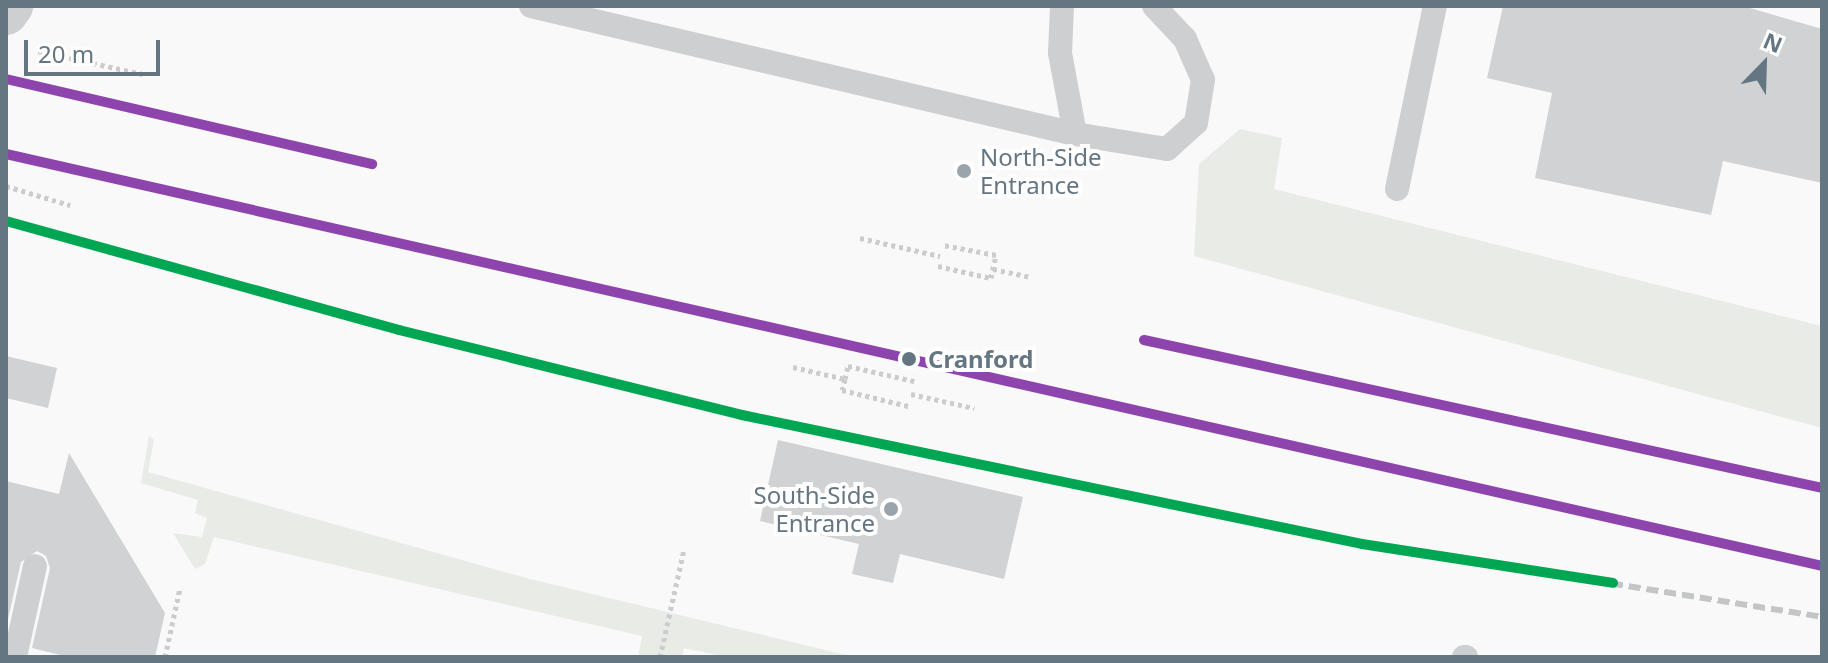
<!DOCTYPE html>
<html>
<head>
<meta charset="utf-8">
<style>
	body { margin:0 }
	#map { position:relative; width:1828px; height:663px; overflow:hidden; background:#f9f9f9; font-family:"Noto Sans",sans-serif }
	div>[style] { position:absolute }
	.green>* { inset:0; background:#e8ebe6 }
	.building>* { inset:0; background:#d0d2d3 }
	.path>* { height:5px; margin-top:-2.5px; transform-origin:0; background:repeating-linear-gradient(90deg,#cbcccd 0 4px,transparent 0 8px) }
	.service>* { height:24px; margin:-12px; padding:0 12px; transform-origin:12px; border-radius:12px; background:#cecfd0 }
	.tertiary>* { height:44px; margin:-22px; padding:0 22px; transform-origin:22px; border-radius:22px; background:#cecfd0 }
	.rail>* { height:6px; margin-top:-3px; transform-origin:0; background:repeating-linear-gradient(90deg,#c3c5c6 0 12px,transparent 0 18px) }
	.rail-1>* { height:10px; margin:-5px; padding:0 5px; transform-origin:5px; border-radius:5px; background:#8e44ad }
	.rail-2>* { height:10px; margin:-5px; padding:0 5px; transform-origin:5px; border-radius:5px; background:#00a651 }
	.dots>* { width:22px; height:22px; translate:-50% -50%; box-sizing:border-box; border:4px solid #fff; border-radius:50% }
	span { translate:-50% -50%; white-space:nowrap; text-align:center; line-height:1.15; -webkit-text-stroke:8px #fff; paint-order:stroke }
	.poi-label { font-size:24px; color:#657683 }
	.left { translate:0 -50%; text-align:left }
	.right { translate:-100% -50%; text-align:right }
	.stop-label { font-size:24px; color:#657683; font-weight:700 }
	.frame { position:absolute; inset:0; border:8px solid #657683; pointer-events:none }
	.north { position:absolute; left:1724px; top:24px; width:80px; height:80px; -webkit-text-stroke:6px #fff; paint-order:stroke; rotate:23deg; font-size:22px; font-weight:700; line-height:32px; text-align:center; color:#657683 }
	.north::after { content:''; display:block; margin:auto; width:28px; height:36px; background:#657683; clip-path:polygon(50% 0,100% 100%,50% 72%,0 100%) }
	.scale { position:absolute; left:24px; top:40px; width:136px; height:36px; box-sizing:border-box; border:4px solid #657683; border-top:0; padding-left:10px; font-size:24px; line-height:28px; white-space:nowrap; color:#657683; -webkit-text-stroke:6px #fff; paint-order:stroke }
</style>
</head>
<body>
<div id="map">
	<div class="green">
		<i style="clip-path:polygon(1240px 129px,1282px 138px,1274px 189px,1822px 326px,1822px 428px,1194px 256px,1199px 164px)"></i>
		<i style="clip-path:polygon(149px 436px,154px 440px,148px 472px,530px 579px,854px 657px,726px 657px,684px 648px,682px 657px,638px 657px,642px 636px,214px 537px,205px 564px,195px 569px,173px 533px,202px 537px,207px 518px,195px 513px,198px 500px,141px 483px)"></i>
	</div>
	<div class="building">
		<i style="clip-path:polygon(1503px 6px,1743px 6px,1822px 29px,1822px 183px,1723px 161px,1711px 215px,1535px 178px,1552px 93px,1487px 78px)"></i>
		<i style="clip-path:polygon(6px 356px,57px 368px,48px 408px,6px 398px)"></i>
		<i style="clip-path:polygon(778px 440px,1023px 497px,1004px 579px,900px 554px,893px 583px,852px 574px,859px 544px,760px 521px)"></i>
		<i style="clip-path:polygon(69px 453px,165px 613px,155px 657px,68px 657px,32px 648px,50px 568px,46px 556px,37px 551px,21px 562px,6px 628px,6px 481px,59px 494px)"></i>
	</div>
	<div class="path">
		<i style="left:38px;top:51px;width:107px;rotate:12.4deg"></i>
		<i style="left:6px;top:186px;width:67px;rotate:16.5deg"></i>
		<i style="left:860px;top:238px;width:82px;rotate:12.7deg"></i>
		<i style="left:938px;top:266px;width:54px;rotate:12.8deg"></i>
		<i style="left:991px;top:278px;width:24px;rotate:-78deg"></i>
		<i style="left:996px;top:255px;width:54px;rotate:-169.3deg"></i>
		<i style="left:993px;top:269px;width:39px;rotate:12deg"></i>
		<i style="left:793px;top:367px;width:53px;rotate:13deg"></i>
		<i style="left:845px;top:379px;width:11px;rotate:105deg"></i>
		<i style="left:842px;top:390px;width:68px;rotate:13.6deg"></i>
		<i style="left:845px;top:379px;width:13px;rotate:-77deg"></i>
		<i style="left:848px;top:366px;width:68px;rotate:12.8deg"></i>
		<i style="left:911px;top:394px;width:65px;rotate:12.5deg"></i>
		<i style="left:165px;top:657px;width:71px;rotate:-77.7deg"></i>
		<i style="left:660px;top:657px;width:110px;rotate:-77.4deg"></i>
	</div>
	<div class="service">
		<i style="left:531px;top:6px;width:559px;rotate:13.24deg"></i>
		<i style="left:1075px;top:134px;width:93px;rotate:9.3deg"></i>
		<i style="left:1167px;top:149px;width:39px;rotate:-42deg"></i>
		<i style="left:1196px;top:123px;width:44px;rotate:-80.8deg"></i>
		<i style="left:1203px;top:80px;width:45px;rotate:-113.7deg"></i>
		<i style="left:1185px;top:39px;width:45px;rotate:-133.2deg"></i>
		<i style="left:1062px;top:6px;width:47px;rotate:92.4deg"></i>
		<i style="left:1060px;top:53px;width:82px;rotate:79.5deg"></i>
		<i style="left:1397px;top:189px;width:187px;rotate:-78.3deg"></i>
		<i style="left:15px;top:657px;width:93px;rotate:-77.6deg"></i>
		<i style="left:1464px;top:657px;width:2px"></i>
	</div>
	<div class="tertiary">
		<i style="left:6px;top:13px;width:9px;rotate:-54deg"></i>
	</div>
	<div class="rail">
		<i style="left:6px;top:221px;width:408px;rotate:15.5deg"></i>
		<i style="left:399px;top:330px;width:353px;rotate:13.9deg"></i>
		<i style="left:742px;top:415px;width:633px;rotate:11.75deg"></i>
		<i style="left:1362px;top:544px;width:466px;rotate:9deg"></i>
	</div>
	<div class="rail-1">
		<i style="left:6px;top:79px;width:376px;rotate:13.1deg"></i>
		<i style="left:6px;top:154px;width:1862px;rotate:12.78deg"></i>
		<i style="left:1144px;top:340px;width:694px;rotate:12.31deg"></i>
	</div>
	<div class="rail-2">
		<i style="left:6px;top:221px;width:408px;rotate:15.5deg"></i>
		<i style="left:399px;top:330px;width:353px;rotate:13.9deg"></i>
		<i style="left:742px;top:415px;width:633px;rotate:11.75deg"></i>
		<i style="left:1362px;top:544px;width:254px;rotate:8.8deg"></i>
	</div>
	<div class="dots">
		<i style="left:964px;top:171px;background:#99a4ac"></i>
		<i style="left:909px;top:359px;background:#657683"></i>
		<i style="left:891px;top:509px;background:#99a4ac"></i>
	</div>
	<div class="poi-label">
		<span class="left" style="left:980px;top:171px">North-Side<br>Entrance</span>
		<span class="right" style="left:875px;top:509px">South-Side<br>Entrance</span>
	</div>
	<div class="stop-label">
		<span class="left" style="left:928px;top:359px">Cranford</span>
	</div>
	<div class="frame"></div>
	<div class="north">N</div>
	<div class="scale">20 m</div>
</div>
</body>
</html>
